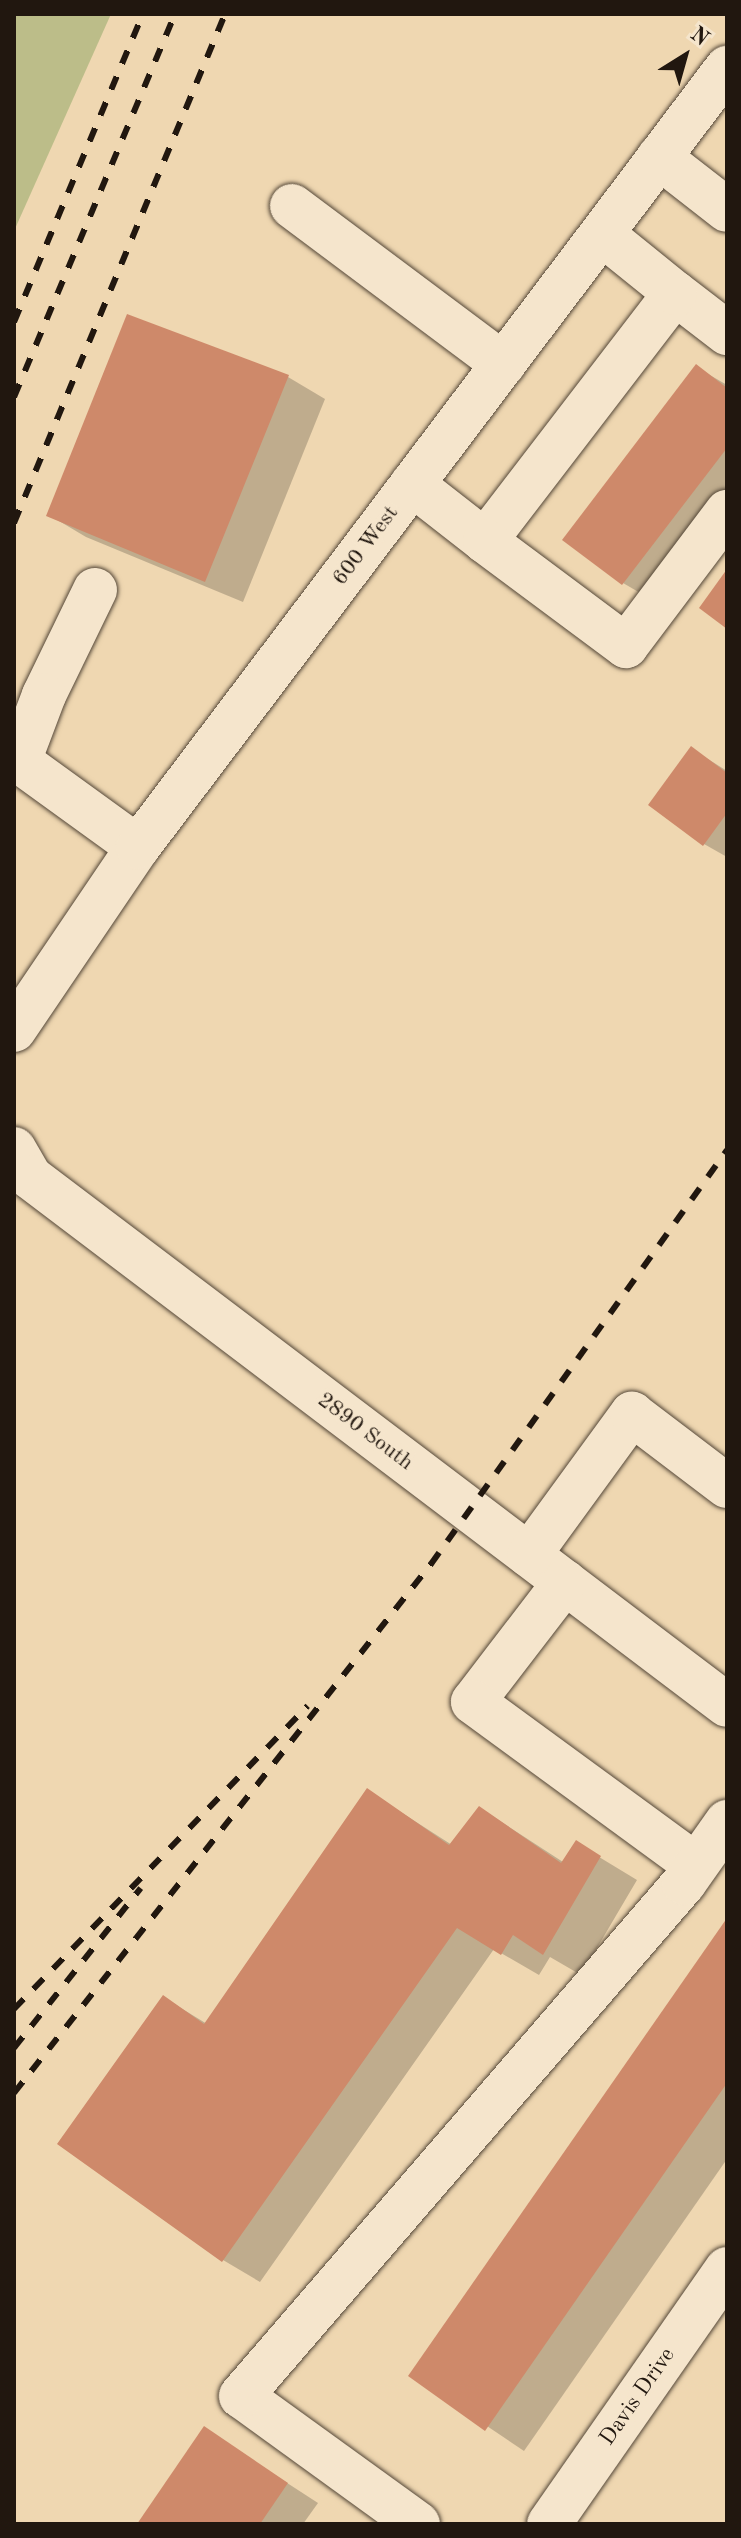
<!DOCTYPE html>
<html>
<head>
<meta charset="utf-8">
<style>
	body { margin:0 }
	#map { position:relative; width:741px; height:2538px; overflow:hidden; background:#efd7b1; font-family:"Old Standard TT",serif }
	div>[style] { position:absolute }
	.green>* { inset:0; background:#bcbd89 }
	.shadow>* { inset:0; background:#0003 }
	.building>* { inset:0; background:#ce896a }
	.roads { filter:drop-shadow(0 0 2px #544738) drop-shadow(0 0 2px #544738) }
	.minor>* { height:44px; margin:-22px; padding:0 22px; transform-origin:22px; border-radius:22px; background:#f5e5cc }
	.rail>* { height:6px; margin-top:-3px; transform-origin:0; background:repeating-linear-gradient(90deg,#21170f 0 14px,transparent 0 28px) }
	span { translate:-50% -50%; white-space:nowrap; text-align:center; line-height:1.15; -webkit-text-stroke:8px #f5e5cc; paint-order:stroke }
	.street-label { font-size:22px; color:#21170f }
	.frame { position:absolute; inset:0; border:16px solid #21170f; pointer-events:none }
	.north { position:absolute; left:645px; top:16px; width:80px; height:80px; -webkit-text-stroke:6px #f5e5cc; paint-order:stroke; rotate:37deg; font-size:22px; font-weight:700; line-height:32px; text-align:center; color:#21170f }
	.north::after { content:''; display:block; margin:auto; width:28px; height:36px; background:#21170f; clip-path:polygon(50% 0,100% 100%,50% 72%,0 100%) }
</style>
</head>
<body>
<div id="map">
	<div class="green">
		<i style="clip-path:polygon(14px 14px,111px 14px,14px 231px)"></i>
	</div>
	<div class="shadow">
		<i style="clip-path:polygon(696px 367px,727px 385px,727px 507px,654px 601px,623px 583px)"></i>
		<i style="clip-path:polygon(288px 377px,325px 399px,243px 602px,86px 537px,49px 515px)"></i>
		<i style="clip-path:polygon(692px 749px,727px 771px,727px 857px,704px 844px)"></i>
		<i style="clip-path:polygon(368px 1791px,452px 1845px,480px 1808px,563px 1862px,576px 1843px,637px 1880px,581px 1975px,550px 1957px,539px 1975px,494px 1949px,260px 2282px,223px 2260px,163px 1997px,207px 2024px)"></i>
		<i style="clip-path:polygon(727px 1921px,727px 2159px,524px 2451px,411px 2375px)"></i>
		<i style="clip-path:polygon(204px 2429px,318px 2503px,303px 2524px,139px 2524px)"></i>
	</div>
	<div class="building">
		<i style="clip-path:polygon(127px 314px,289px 375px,205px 582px,46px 516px)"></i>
		<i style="clip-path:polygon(696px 364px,727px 388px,727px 448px,622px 585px,562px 540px)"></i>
		<i style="clip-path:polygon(727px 569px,727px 629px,699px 608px)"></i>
		<i style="clip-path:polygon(691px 746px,727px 773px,727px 813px,703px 846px,648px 805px)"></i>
		<i style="clip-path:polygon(367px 1788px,449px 1845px,479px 1806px,561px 1863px,576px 1840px,601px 1856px,543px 1955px,513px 1935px,501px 1955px,457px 1928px,222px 2262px,57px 2144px,163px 1995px,204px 2024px)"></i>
		<i style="clip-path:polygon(727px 1918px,727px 2083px,485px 2431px,408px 2376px)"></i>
		<i style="clip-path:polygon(204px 2426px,288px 2483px,260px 2524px,137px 2524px)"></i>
	</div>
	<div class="roads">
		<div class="minor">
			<i style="left:659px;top:157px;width:86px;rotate:37.9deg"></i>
			<i style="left:292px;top:206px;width:264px;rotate:36.8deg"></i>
			<i style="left:675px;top:293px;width:66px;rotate:37.6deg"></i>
			<i style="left:412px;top:484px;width:93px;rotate:38deg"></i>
			<i style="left:485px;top:541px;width:312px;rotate:-52.5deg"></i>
			<i style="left:675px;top:293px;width:94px;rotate:-141.1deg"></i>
			<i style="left:485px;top:541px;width:176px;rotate:36.7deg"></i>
			<i style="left:626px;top:646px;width:168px;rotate:-53deg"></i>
			<i style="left:95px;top:590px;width:117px;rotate:115.9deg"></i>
			<i style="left:44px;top:695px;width:71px;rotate:110.7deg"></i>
			<i style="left:19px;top:761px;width:147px;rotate:35.9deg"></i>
			<i style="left:14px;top:1030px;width:221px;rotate:-55.9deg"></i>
			<i style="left:138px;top:847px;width:977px;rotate:-52.91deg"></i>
			<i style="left:14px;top:1149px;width:32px;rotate:60deg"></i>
			<i style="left:30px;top:1177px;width:874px;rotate:37.15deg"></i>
			<i style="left:529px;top:1555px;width:175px;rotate:-53.9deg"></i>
			<i style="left:632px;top:1414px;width:119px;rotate:37.2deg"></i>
			<i style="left:565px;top:1582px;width:151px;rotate:127.5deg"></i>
			<i style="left:473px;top:1702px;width:276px;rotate:36.2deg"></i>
			<i style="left:418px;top:2524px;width:218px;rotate:-144.1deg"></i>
			<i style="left:241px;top:2396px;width:678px;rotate:-49.19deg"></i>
			<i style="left:684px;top:1883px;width:75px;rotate:-54.8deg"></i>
			<i style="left:549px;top:2524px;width:311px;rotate:-55.1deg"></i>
		</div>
	</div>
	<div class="rail">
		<i style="left:14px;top:322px;width:334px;rotate:-67.3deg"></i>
		<i style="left:14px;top:397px;width:415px;rotate:-67.2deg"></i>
		<i style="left:14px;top:523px;width:551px;rotate:-67.48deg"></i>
		<i style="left:14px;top:2009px;width:422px;rotate:-45.9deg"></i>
		<i style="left:14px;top:2048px;width:204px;rotate:-51.6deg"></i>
		<i style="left:14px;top:2093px;width:674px;rotate:-51.75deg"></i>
		<i style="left:431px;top:1564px;width:509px;rotate:-54.44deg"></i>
	</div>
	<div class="street-label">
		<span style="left:366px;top:546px;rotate:-53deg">600 West</span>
		<span style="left:365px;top:1432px;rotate:37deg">2890 South</span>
		<span style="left:638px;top:2397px;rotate:-55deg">Davis Drive</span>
	</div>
	<div class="frame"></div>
	<div class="north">N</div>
</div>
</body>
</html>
